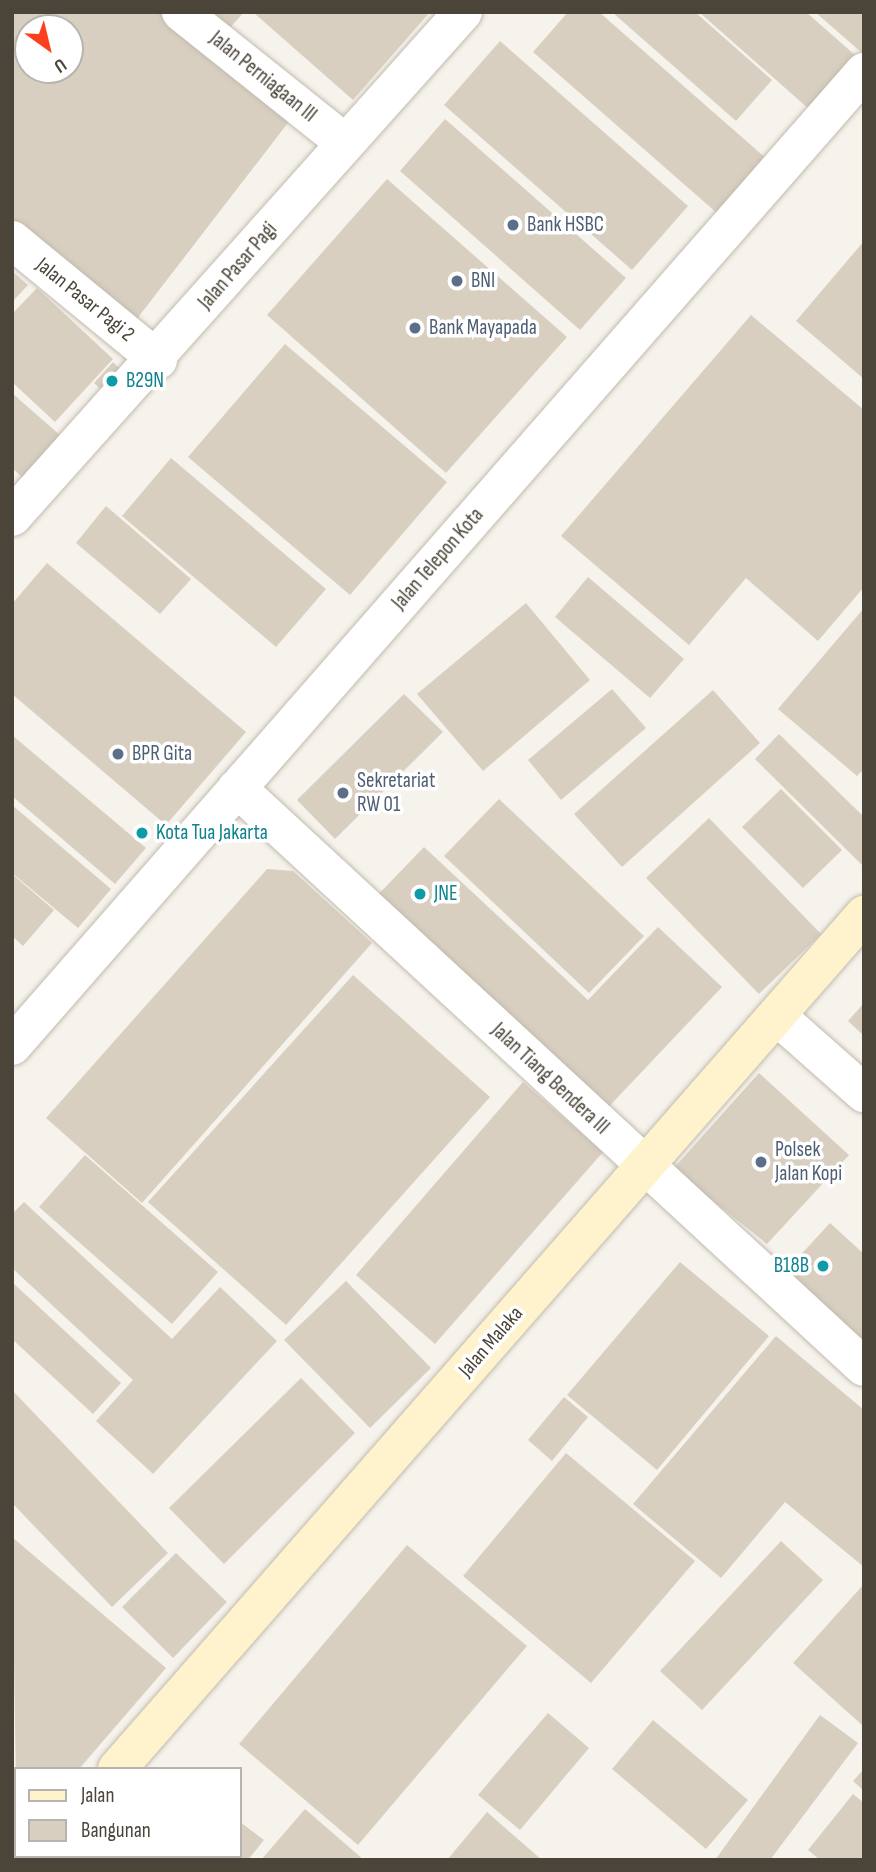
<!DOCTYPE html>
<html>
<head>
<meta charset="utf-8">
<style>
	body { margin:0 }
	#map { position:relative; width:876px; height:1872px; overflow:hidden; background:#f6f3ec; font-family:"Sofia Sans Condensed",sans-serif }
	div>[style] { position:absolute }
	.building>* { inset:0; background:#d8cfc1 }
	.roads { filter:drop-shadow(0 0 2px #c2bbae) drop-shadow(0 0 2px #c2bbae) }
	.minor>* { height:38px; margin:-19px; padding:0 19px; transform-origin:19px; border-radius:19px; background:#fff }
	.secondary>* { height:38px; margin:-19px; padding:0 19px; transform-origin:19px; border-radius:19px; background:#fff3cd }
	.dots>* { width:19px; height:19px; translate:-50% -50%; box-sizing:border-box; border:4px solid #fff; border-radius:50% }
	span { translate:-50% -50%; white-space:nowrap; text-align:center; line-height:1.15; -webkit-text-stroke:7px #fff; paint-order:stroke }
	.street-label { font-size:21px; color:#4b4439 }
	.service-label { font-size:21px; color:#4e5e75 }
	.left { translate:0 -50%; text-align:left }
	.culture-label { font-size:21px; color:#0d838f }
	.right { translate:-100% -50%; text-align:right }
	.frame { position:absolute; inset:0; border:14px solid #4b4439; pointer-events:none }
	.legend { position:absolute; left:14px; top:1767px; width:228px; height:91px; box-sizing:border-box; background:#fff; border:2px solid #b7b4b0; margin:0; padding:9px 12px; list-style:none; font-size:21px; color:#4b4439 }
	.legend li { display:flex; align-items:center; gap:14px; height:35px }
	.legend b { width:35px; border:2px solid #b7b4b0 }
	.north { position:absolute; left:14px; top:14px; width:70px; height:70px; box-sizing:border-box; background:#fff; border:2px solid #b7b4b0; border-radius:50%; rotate:146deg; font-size:19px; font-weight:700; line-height:28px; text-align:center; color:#4b4439 }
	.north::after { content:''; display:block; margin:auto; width:24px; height:32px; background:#fc3f1d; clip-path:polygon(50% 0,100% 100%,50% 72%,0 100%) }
</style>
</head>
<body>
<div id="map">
	<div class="building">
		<i style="clip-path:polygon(evenodd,12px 12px,166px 12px,294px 115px,136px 320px,12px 221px,12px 12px,28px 28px,70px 28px,70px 70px,28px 70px,28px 28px)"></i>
		<i style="clip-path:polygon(206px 12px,244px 12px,227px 31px)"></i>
		<i style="clip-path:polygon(253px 12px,430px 12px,353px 100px)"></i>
		<i style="clip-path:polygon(568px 12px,599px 12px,775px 166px,726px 221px,533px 52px)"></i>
		<i style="clip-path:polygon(612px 12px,695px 12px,772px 80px,736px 121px)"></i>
		<i style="clip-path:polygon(699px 12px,806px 12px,856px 56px,810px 110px)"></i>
		<i style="clip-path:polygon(815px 12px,864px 12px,864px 49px,861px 52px)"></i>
		<i style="clip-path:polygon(500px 41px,688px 206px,632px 270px,444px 105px)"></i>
		<i style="clip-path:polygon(445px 119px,626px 278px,580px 330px,400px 171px)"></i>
		<i style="clip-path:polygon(387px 179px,567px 337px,446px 473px,267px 315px)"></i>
		<i style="clip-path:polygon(864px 241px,864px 379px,796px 321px)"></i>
		<i style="clip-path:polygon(12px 271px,28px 285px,12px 302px)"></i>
		<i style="clip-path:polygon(37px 288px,113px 359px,55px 422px,12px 382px,12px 314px)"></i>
		<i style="clip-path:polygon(751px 315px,864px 410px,864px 587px,818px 641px,746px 578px,689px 645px,561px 536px)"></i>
		<i style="clip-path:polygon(285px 344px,447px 482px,350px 595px,188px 457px)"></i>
		<i style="clip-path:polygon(113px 362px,130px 379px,111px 399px,94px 383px)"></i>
		<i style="clip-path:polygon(12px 393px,61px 436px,23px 478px,12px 468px)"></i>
		<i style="clip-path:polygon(171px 458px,326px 589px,276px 647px,122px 516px)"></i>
		<i style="clip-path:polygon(106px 506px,191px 579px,160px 614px,76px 543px)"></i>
		<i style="clip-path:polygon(47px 563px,246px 732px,166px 825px,12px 694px,12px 604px)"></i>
		<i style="clip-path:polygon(588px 577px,684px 659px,650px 698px,555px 617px)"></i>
		<i style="clip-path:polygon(526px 603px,590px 680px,483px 771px,417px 694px)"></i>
		<i style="clip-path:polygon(864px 608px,864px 769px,857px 776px,778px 709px)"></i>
		<i style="clip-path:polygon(612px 689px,646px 728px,561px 800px,528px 760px)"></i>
		<i style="clip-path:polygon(713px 690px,760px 743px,622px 867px,574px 814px)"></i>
		<i style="clip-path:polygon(404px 694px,443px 732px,335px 839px,297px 800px)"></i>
		<i style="clip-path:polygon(779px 734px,864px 817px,862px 865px,755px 759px)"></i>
		<i style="clip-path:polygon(12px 735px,146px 848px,115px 884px,12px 796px)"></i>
		<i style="clip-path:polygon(781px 789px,842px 850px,803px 888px,742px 827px)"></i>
		<i style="clip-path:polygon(499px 799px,644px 936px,589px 993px,444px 856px)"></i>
		<i style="clip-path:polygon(12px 805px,111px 889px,78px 928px,12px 873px)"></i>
		<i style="clip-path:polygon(709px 818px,821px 934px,759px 994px,646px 878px)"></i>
		<i style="clip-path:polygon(424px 847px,588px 1000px,658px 927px,722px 987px,601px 1115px,373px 900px)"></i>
		<i style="clip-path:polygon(267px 869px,293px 871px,372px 943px,142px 1203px,46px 1118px)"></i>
		<i style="clip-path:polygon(12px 874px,54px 910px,23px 946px,12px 936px)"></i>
		<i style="clip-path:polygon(353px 975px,490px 1097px,286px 1325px,148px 1202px)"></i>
		<i style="clip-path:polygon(864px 1003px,864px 1036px,848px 1021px)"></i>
		<i style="clip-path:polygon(759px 1073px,849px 1155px,767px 1244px,673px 1169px)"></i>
		<i style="clip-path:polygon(523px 1082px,603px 1152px,435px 1344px,356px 1275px)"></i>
		<i style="clip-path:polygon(85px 1155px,218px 1272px,172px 1324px,39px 1207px)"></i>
		<i style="clip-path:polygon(24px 1202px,172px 1339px,220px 1287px,277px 1341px,153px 1474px,96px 1421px,133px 1380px,12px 1268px,12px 1214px)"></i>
		<i style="clip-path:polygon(830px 1223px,864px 1254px,864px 1348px,783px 1274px)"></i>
		<i style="clip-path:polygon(680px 1262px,769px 1336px,657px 1470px,567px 1395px)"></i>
		<i style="clip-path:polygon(346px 1281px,431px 1368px,370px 1428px,284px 1340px)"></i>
		<i style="clip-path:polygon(12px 1282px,121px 1383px,93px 1414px,12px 1339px)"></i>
		<i style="clip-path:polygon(776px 1336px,864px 1410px,864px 1567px,785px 1502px,721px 1578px,633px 1504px)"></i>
		<i style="clip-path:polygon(301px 1378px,355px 1433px,224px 1564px,169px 1508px)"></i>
		<i style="clip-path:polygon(12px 1390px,168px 1553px,112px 1607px,12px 1503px)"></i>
		<i style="clip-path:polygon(564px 1397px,588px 1417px,552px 1461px,528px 1440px)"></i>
		<i style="clip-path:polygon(566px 1453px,695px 1561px,591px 1683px,463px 1576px)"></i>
		<i style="clip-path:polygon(12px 1537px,166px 1668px,79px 1769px,16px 1769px,16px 1785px)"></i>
		<i style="clip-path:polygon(781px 1541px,823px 1580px,702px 1710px,660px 1671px)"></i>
		<i style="clip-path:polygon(407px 1545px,527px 1646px,358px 1845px,239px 1744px)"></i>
		<i style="clip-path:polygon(176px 1553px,227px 1602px,173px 1658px,122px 1607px)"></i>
		<i style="clip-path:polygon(864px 1584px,864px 1724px,862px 1725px,793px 1663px)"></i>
		<i style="clip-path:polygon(548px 1713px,589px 1748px,520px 1830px,478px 1795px)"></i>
		<i style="clip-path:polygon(820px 1715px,858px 1743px,770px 1860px,715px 1860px)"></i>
		<i style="clip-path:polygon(653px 1720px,748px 1800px,706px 1849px,612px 1769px)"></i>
		<i style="clip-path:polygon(864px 1769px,864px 1791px,853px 1781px)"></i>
		<i style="clip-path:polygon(853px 1794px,864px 1803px,864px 1860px,820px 1860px,808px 1850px)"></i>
		<i style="clip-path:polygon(305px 1809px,364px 1860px,261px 1860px)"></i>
		<i style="clip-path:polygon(487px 1812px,527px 1847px,542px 1860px,447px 1860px)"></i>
		<i style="clip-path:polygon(240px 1822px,264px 1840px,248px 1860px,177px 1856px,240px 1856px)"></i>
	</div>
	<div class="roads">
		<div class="minor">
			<i style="left:181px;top:12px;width:208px;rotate:38.6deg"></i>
			<i style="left:12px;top:240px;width:189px;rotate:39.4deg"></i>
			<i style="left:12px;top:517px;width:677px;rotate:-48.23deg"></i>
			<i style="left:237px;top:788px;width:853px;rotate:42.72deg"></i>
			<i style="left:778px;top:1017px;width:115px;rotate:41.5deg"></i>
			<i style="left:12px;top:1046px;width:1294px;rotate:-48.82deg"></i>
		</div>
		<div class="secondary">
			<i style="left:117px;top:1769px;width:1135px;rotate:-48.82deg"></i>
			<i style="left:37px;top:1860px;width:5px;rotate:-53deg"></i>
		</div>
	</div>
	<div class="dots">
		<i style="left:513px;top:225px;background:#5c6f8a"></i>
		<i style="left:457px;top:281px;background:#5c6f8a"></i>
		<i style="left:415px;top:328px;background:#5c6f8a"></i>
		<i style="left:112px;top:381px;background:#0f9aa8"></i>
		<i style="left:118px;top:754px;background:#5c6f8a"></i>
		<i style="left:343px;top:793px;background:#5c6f8a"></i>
		<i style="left:142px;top:833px;background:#0f9aa8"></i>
		<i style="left:420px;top:894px;background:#0f9aa8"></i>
		<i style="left:761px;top:1162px;background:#5c6f8a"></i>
		<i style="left:823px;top:1266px;background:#0f9aa8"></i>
	</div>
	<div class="street-label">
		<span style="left:263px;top:77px;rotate:39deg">Jalan Perniagaan III</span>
		<span style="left:238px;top:266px;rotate:-49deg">Jalan Pasar Pagi</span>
		<span style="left:85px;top:300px;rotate:39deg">Jalan Pasar Pagi 2</span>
		<span style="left:438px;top:559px;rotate:-49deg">Jalan Telepon Kota</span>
		<span style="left:550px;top:1079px;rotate:43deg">Jalan Tiang Bendera III</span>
		<span style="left:491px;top:1342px;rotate:-49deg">Jalan Malaka</span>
	</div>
	<div class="service-label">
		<span class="left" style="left:527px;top:225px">Bank HSBC</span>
		<span class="left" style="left:471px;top:281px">BNI</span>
		<span class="left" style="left:429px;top:328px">Bank Mayapada</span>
		<span class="left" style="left:132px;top:754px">BPR Gita</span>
		<span class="left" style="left:357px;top:793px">Sekretariat<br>RW 01</span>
		<span class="left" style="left:775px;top:1162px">Polsek<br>Jalan Kopi</span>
	</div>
	<div class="culture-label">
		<span class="left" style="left:126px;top:381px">B29N</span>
		<span class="left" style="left:156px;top:833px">Kota Tua Jakarta</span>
		<span class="left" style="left:434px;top:894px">JNE</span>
		<span class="right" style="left:809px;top:1266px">B18B</span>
	</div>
	<div class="frame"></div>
	<ul class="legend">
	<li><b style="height:9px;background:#fff3cd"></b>Jalan</li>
	<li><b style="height:19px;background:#d8cfc1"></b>Bangunan</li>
	</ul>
	<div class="north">U</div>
</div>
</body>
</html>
